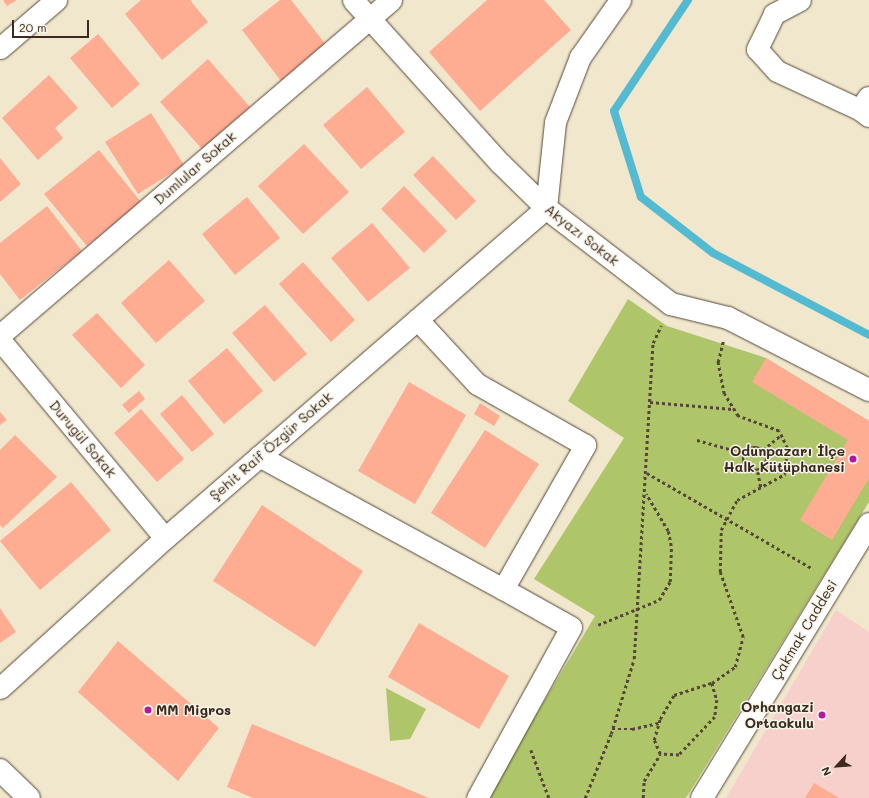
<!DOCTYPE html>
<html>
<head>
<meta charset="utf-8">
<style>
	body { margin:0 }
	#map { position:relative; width:869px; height:798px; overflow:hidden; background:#f0e7cd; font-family:Mali,sans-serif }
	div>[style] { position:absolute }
	.built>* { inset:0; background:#f7d0cb }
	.green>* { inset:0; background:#aec56a }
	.stream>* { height:8px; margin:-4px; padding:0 4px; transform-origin:4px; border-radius:4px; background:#53bad1 }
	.building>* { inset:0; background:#feac92 }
	.path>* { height:2.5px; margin-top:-1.25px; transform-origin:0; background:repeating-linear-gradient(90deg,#564638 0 3px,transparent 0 6px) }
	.path>.ring { margin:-1.25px; padding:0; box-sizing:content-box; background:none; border:2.5px solid #564638; border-radius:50% }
	.roads { filter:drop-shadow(0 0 1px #564638) drop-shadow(0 0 1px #564638) }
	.street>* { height:21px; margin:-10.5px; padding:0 10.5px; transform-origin:10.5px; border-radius:10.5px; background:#fff }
	.secondary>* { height:22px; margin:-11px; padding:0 11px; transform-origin:11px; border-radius:11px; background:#fff }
	.dots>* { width:11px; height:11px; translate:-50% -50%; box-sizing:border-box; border:2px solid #f7f3e8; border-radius:50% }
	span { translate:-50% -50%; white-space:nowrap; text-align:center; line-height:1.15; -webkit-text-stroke:3px #f7f3e8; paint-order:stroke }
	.street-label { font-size:14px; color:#3b2a1e }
	.poi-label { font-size:14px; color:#3b2a1e; font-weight:700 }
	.right { translate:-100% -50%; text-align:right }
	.left { translate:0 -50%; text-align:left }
	.north { position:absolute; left:817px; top:746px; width:40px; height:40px; -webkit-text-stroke:3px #f7f3e8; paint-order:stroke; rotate:244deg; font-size:11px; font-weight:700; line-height:16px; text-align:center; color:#3b2a1e }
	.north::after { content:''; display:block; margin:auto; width:14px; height:18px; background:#3b2a1e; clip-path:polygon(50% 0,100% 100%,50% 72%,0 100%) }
	.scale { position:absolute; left:12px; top:20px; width:77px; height:18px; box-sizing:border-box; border:2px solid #3b2a1e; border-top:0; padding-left:5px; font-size:12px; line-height:14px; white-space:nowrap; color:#3b2a1e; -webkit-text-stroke:3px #f7f3e8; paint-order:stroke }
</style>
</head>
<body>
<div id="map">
	<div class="built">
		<i style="clip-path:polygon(836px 610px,869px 632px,869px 798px,726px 798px)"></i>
	</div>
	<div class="green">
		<i style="clip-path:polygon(628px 299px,667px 326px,766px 358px,869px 421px,869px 502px,686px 798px,486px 798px,595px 616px,534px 579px,624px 438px,568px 401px)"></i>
		<i style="clip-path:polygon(386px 688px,426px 709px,410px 739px,390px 741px)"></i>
	</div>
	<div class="stream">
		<i style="left:688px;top:0;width:133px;rotate:123.7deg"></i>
		<i style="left:614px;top:111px;width:90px;rotate:72.6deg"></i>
		<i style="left:641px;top:197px;width:91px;rotate:37.9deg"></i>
		<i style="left:713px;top:253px;width:176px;rotate:27.7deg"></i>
	</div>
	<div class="building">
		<i style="clip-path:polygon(3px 0,17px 0,7px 6px)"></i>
		<i style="clip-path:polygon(141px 0,190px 0,208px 22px,162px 60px,125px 14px)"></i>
		<i style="clip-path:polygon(280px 0,291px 0,327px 46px,281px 81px,242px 30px)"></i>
		<i style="clip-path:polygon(487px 0,544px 0,571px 30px,480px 111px,429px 52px)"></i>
		<i style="clip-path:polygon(98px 34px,140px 84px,112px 108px,70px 58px)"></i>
		<i style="clip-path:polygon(208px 59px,250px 107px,202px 149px,160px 102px)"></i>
		<i style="clip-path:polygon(49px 75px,78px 108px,55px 128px,63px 138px,38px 160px,2px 118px)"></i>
		<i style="clip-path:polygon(367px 87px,405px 132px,361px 169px,323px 125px)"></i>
		<i style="clip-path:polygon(151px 113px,184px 165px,138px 194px,105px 142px)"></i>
		<i style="clip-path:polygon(304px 144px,349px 192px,303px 234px,258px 186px)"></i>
		<i style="clip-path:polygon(99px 150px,141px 202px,87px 246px,44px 194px)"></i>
		<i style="clip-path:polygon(433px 156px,476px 201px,456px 220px,413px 175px)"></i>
		<i style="clip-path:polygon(0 158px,21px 184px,0 202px)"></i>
		<i style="clip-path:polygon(404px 186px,447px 231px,424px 253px,381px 209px)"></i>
		<i style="clip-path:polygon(247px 197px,280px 238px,235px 275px,202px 234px)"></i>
		<i style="clip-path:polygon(47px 206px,82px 251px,20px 300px,0 274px,0 243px)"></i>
		<i style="clip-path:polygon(372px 223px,410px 268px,368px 302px,331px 258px)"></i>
		<i style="clip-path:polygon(169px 260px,205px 301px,156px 343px,121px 303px)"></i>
		<i style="clip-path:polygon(303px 262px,355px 320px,331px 342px,279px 284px)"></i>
		<i style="clip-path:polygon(265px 305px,307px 354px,274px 382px,232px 333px)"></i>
		<i style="clip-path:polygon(97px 313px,145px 365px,121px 388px,72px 335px)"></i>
		<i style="clip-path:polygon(227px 348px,263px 391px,224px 424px,188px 381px)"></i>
		<i style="clip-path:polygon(766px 358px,869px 421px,869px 478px,832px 540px,800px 520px,848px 440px,752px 382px)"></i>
		<i style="clip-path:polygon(409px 382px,466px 415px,415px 504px,358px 471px)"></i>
		<i style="clip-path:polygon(139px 391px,145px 399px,129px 413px,122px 405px)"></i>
		<i style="clip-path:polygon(182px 395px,214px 434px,192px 452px,160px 414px)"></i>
		<i style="clip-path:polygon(480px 403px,500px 416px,494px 426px,474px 414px)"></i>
		<i style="clip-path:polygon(141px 409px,184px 459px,157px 482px,114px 433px)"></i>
		<i style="clip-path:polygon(0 412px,7px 420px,0 425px)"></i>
		<i style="clip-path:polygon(485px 430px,539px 464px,485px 548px,431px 513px)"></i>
		<i style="clip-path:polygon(15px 435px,57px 477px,3px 528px,0 525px,0 450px)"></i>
		<i style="clip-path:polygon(71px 482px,111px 530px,40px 590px,0 541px)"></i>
		<i style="clip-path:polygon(262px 505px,363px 571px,315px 647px,213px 581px)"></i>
		<i style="clip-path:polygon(0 608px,16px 632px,0 643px)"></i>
		<i style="clip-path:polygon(419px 623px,509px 676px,479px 729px,388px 677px)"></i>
		<i style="clip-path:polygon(118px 641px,219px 728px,178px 781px,78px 692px)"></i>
		<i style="clip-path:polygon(252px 724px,429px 798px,253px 798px,227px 787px)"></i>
		<i style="clip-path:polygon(814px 783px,839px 798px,805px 798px)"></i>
	</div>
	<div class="path">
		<i style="left:650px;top:402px;width:83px;rotate:4.8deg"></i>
		<i style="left:697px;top:440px;width:49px;rotate:15.5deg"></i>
		<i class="ring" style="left:743px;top:447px;width:21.5px;height:21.5px"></i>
		<i style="left:763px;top:450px;width:23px;rotate:-40deg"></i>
		<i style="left:758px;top:472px;width:16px;rotate:79deg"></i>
		<i style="left:647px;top:473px;width:192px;rotate:30deg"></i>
		<i style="left:598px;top:625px;width:66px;rotate:-22.3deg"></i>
		<i style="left:659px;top:600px;width:21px;rotate:-59deg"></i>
		<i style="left:670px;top:582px;width:36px;rotate:-88deg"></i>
		<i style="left:671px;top:546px;width:15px;rotate:-101deg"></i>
		<i style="left:668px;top:531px;width:43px;rotate:-120.7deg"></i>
		<i style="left:712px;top:683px;width:18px;rotate:74deg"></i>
		<i style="left:717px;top:700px;width:17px;rotate:97deg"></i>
		<i style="left:715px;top:717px;width:52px;rotate:133.5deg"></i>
		<i style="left:679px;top:755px;width:19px;rotate:-177deg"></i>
		<i style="left:660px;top:754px;width:15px;rotate:-113deg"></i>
		<i style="left:654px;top:740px;width:22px;rotate:-74deg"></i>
		<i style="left:660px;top:719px;width:28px;rotate:-60deg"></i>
		<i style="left:674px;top:695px;width:40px;rotate:-18deg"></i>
		<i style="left:712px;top:683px;width:28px;rotate:-35deg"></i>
		<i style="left:735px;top:667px;width:31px;rotate:-75deg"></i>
		<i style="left:743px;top:637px;width:69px;rotate:-109.5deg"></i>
		<i style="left:720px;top:572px;width:42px;rotate:-88.6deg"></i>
		<i style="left:721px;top:530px;width:34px;rotate:-62deg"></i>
		<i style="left:737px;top:500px;width:55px;rotate:-28.4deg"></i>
		<i style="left:785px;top:474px;width:26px;rotate:-86deg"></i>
		<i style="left:787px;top:448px;width:19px;rotate:-115deg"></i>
		<i style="left:779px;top:431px;width:44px;rotate:-159.9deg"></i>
		<i style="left:738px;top:416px;width:26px;rotate:-122deg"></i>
		<i style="left:724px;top:394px;width:33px;rotate:-101deg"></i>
		<i style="left:718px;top:362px;width:21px;rotate:-76deg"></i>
		<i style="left:612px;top:729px;width:20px"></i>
		<i style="left:632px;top:729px;width:28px;rotate:-13deg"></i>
		<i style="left:531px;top:750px;width:51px;rotate:69.4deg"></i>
		<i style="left:585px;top:798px;width:69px;rotate:-67.9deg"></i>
		<i style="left:611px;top:734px;width:78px;rotate:-73deg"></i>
		<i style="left:634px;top:659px;width:317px;rotate:-86.6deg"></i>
		<i style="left:653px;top:343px;width:19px;rotate:-65deg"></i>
		<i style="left:643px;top:798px;width:17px;rotate:-87deg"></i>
		<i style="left:644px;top:781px;width:31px;rotate:-59deg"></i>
	</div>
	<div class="roads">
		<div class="street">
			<i style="left:353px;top:0;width:219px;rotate:48deg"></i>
			<i style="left:500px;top:163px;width:64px;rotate:44.4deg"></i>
			<i style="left:800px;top:0;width:30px;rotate:152deg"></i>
			<i style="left:774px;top:14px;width:39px;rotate:116deg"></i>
			<i style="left:757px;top:49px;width:30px;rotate:48deg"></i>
			<i style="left:777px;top:71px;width:93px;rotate:24.9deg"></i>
			<i style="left:0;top:48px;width:74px;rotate:-40.6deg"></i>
			<i style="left:546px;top:208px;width:86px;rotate:-84deg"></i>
			<i style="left:555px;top:122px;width:70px;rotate:-69deg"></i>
			<i style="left:580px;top:57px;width:70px;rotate:-54.9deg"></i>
			<i style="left:0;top:335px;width:515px;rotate:-40.59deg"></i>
			<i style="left:0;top:340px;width:258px;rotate:50.2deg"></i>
			<i style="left:259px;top:456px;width:278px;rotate:28.6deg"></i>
			<i style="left:503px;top:589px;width:166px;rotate:-60.3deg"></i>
			<i style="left:585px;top:445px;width:124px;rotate:-150.5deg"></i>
			<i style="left:477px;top:384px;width:88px;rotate:-132.7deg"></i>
			<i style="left:0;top:688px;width:223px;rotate:-42.3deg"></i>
			<i style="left:165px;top:538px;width:504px;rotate:-40.9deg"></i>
			<i style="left:477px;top:798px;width:195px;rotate:-61.2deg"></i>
			<i style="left:571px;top:627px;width:78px;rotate:-150.8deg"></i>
		</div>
		<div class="secondary">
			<i style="left:869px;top:98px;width:14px;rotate:124deg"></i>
			<i style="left:861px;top:110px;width:10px;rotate:37deg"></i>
			<i style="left:546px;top:208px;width:158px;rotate:37.5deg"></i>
			<i style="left:671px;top:304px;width:59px;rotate:13.8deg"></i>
			<i style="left:728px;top:318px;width:158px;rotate:27.1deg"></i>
			<i style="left:0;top:770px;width:40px;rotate:44deg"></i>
			<i style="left:702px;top:798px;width:321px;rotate:-58.6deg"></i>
		</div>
	</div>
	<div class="dots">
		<i style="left:853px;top:459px;background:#b5179e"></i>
		<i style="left:148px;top:710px;background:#b5179e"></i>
		<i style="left:822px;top:715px;background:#b5179e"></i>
	</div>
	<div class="street-label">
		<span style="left:195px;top:168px;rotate:-41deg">Dumlular Sokak</span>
		<span style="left:582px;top:235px;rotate:38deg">Akyazı Sokak</span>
		<span style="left:83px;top:439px;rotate:50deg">Durugül Sokak</span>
		<span style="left:271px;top:446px;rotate:-41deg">Şehit Raif Özgür Sokak</span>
		<span style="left:804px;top:630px;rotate:-59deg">Çakmak Caddesi</span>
	</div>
	<div class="poi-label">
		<span class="right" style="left:845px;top:459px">Odunpazarı İlçe<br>Halk Kütüphanesi</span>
		<span class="right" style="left:814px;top:715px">Orhangazi<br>Ortaokulu</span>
		<span class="left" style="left:156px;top:710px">MM Migros</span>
	</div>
	<div class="north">N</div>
	<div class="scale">20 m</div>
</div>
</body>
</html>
